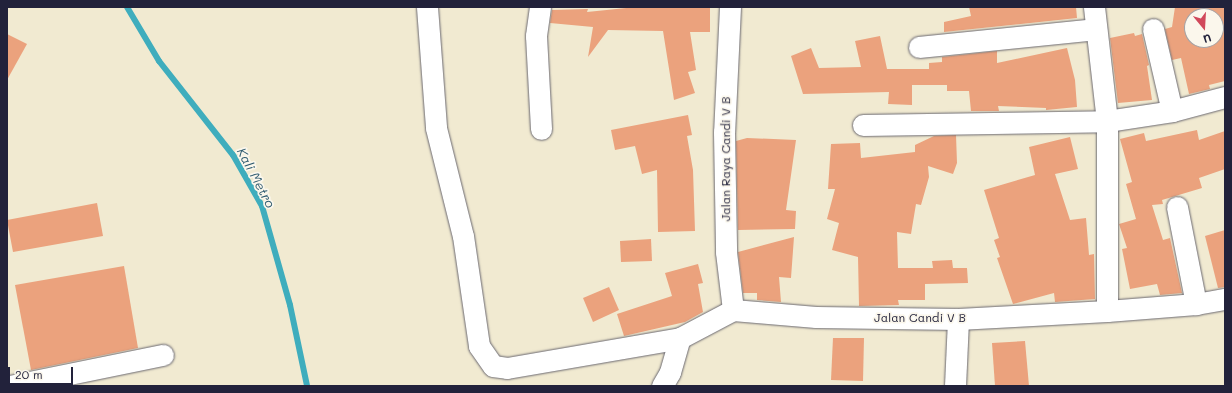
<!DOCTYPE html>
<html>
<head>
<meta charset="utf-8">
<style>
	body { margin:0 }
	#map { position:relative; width:1232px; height:393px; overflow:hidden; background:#f1ead1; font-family:Mali,sans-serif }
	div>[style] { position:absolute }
	.stream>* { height:6px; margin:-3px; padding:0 3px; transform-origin:3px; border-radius:3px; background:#3fadbd }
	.building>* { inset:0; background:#eba27d }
	.roads { filter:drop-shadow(0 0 1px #6a6870) drop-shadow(0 0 1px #6a6870) }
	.minor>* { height:21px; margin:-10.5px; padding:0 10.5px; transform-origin:10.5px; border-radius:10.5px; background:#fff }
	span { translate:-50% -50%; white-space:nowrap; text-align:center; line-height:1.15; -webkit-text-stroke:3.5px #fbf7ec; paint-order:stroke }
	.street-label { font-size:12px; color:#22223b }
	.water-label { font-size:13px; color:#2e5a6f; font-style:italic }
	.frame { position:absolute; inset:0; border:8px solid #22223b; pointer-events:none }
	.north { position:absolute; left:1184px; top:8px; width:40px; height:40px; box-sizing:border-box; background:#fbf7ec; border:1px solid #a4a2a5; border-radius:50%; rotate:162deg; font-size:11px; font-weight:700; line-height:16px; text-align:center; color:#22223b }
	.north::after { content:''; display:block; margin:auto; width:14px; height:18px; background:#d1495b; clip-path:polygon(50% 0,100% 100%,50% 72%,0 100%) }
	.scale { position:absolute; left:8px; top:367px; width:65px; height:18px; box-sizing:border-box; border:2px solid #22223b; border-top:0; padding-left:5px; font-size:12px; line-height:14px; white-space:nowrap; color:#22223b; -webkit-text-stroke:3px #fbf7ec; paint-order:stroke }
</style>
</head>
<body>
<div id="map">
	<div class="stream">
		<i style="left:127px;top:7px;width:63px;rotate:59.3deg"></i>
		<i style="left:159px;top:61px;width:120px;rotate:51.8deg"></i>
		<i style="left:233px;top:155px;width:59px;rotate:60.4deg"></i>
		<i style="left:262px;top:206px;width:103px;rotate:74.2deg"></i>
		<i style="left:290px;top:305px;width:83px;rotate:78.1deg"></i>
	</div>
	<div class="building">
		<i style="clip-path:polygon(636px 7px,710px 7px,710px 32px,690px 32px,696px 70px,688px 72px,695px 93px,674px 100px,663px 31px,608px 30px,588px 57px,593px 27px,550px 23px,552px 10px,588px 9px,587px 12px)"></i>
		<i style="clip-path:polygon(969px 7px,1076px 7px,1077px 18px,944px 32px,944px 22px,971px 16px)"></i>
		<i style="clip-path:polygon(evenodd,1175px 7px,1225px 7px,1225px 81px,1209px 85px,1210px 89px,1189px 94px,1181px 58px,1172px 60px,1165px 29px,1172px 27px,1175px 7px,1192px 16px,1216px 16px,1216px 40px,1192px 40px,1192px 16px)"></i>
		<i style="clip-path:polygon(1134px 33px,1135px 36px,1142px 34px,1149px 65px,1147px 66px,1152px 100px,1118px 103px,1110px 38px)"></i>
		<i style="clip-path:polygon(7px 34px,27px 44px,7px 80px)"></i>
		<i style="clip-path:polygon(880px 36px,887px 69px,929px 69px,929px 63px,942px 62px,942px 57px,997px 51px,997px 63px,1067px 48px,1075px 80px,1077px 107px,1046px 110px,1046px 108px,998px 106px,999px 111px,971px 111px,969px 91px,947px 91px,947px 85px,912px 85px,912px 105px,888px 104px,889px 92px,803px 94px,791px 56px,811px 48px,819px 68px,861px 67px,855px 41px)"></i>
		<i style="clip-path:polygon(688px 115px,692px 135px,687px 136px,693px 170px,695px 231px,658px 232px,657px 170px,642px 174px,635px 146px,615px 150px,611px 130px)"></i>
		<i style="clip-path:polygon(1197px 130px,1199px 140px,1225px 131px,1225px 169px,1199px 178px,1202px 188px,1162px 200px,1163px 204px,1152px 205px,1163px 240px,1170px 238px,1182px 293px,1160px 295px,1157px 284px,1130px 289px,1122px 249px,1127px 248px,1119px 224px,1136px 219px,1126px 184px,1132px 182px,1120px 139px,1144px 133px,1146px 141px)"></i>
		<i style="clip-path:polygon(956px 135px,957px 163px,953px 174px,928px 166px,929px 177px,921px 205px,916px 204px,911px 234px,897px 232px,898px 268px,933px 268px,932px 261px,952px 260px,953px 268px,967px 268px,968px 283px,925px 284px,925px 300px,898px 300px,899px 305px,859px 306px,858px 257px,832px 250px,839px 223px,827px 219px,835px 189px,828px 189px,831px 144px,860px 143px,861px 158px,915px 152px,915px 145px,934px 136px)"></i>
		<i style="clip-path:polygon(1070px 137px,1078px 169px,1055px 174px,1070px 220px,1086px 218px,1089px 255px,1094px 254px,1095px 299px,1055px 302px,1054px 293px,1013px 304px,997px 258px,1000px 257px,994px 240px,999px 238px,984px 190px,1035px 175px,1029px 147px)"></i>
		<i style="clip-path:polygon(747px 138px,796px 140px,786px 210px,796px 211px,795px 229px,738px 230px,736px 141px)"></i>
		<i style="clip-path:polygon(97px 203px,103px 236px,13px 252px,7px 220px)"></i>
		<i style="clip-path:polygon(1225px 230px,1225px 287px,1218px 288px,1205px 236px)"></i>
		<i style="clip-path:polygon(794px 237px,791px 278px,779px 277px,781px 302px,757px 300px,757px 293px,743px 293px,738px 252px)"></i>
		<i style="clip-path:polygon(651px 239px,652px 261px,621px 262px,620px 241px)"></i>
		<i style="clip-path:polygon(698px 264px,703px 283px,698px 284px,703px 312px,685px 322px,624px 336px,617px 314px,672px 296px,665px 273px)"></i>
		<i style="clip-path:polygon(124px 266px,138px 348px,31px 370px,15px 285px)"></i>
		<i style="clip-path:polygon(609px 287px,619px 310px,593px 322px,583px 298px)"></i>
		<i style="clip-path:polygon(833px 338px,864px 338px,863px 381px,831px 380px)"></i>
		<i style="clip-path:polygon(1025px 341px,1029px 386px,995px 386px,992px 343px)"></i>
	</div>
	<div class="roads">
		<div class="minor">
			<i style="left:427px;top:7px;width:121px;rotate:85.7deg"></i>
			<i style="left:436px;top:128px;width:111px;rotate:76deg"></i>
			<i style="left:463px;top:236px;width:111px;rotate:81.7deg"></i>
			<i style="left:479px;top:346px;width:24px;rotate:55deg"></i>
			<i style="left:493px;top:366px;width:14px;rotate:8deg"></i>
			<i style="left:507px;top:368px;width:176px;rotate:-9.8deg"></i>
			<i style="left:680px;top:338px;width:60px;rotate:-27.8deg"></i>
			<i style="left:540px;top:7px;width:29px;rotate:98deg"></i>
			<i style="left:536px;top:36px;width:93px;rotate:86.9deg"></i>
			<i style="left:730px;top:7px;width:125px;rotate:92.7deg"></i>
			<i style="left:724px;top:132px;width:120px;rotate:89deg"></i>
			<i style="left:726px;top:252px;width:58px;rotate:83.1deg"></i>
			<i style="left:1094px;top:7px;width:115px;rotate:83.5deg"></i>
			<i style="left:1107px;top:121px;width:190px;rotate:90deg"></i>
			<i style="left:1153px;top:29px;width:84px;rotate:77deg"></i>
			<i style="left:919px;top:47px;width:178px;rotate:-5.8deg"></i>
			<i style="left:863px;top:125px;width:244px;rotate:-0.9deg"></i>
			<i style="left:1107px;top:121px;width:66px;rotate:-8.7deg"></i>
			<i style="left:1172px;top:111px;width:55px;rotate:-14.8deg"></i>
			<i style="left:1177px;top:207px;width:99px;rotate:78.9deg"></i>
			<i style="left:733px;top:310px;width:83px;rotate:4.8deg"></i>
			<i style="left:816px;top:317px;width:142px;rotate:0.8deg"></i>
			<i style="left:958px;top:319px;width:149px;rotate:-3.1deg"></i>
			<i style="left:1107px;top:311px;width:89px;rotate:-4.5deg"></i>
			<i style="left:1196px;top:304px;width:29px;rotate:-10deg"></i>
			<i style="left:10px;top:386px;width:156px;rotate:-11.5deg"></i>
			<i style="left:662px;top:386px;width:16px;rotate:-60deg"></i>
			<i style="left:670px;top:372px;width:35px;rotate:-74deg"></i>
			<i style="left:955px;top:386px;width:67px;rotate:-87.4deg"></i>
		</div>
	</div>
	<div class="street-label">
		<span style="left:726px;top:159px;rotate:-90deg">Jalan Raya Candi V B</span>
		<span style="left:920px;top:318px">Jalan Candi V B</span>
	</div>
	<div class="water-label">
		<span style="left:256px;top:178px;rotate:62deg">Kali Metro</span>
	</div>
	<div class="frame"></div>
	<div class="north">U</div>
	<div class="scale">20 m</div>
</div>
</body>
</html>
